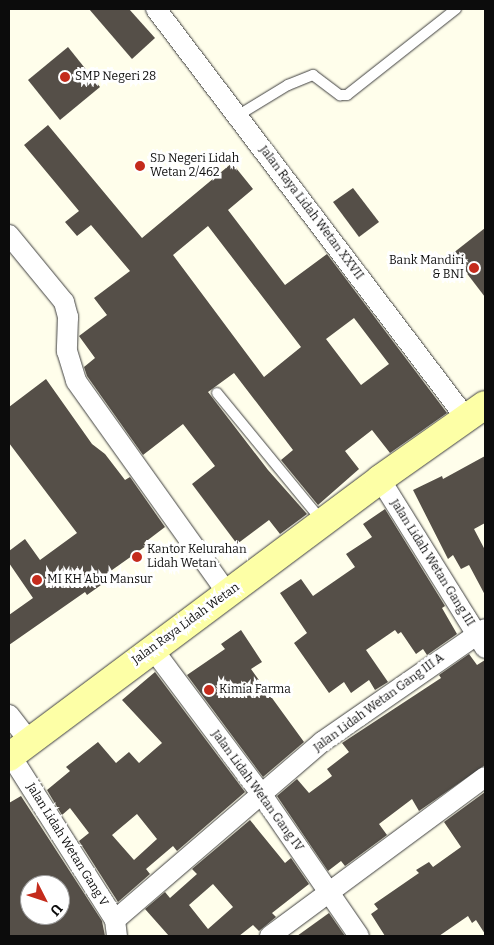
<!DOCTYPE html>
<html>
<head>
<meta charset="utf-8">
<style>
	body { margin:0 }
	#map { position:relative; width:494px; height:945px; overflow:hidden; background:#fffeeb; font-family:Bitter,serif }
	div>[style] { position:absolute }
	.building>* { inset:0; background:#554f48 }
	.roads { filter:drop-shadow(0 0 1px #3f3f3f) drop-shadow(0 0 1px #3f3f3f) }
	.service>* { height:10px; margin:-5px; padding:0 5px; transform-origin:5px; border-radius:5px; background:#fff }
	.minor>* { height:20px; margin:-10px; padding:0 10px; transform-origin:10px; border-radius:10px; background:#fff }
	.secondary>* { height:28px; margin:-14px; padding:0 14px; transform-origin:14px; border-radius:14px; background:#fdffa6 }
	.dots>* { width:14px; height:14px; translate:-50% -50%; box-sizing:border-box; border:2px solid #fff; border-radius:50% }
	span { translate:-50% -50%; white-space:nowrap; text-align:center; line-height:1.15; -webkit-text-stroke:5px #fff; paint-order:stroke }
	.poi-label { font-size:12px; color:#0c0c0c }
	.left { translate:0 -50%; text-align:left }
	.right { translate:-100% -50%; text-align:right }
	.street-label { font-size:12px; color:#0c0c0c }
	.frame { position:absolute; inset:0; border:10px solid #0c0c0c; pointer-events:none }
	.north { position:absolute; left:20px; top:875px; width:50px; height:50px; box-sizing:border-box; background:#fff; border:1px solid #9e9e9e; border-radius:50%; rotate:131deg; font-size:14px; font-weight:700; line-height:20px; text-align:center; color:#0c0c0c }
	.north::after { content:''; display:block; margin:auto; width:18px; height:22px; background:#c42b1c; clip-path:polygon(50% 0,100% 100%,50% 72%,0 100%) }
</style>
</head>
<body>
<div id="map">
	<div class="building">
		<i style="clip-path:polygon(89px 9px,129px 9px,155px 38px,132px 59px)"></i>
		<i style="clip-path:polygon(68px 47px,100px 87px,60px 120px,28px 80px)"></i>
		<i style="clip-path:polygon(evenodd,48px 125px,142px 238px,232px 163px,253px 189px,228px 210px,285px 285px,327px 254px,447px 413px,390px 453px,372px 430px,345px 451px,359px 469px,318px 505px,281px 460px,293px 450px,234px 373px,208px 392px,268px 470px,307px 514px,280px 534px,269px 520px,237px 544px,192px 484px,215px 466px,183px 424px,143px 455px,87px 376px,84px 367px,95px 358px,79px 336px,107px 315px,94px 298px,130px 271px,91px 225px,77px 236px,65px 222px,79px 211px,24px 145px,48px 125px,208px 226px,301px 347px,264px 377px,173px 255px,208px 226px,48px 125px,354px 318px,389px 364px,361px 385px,326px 339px,354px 318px)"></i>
		<i style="clip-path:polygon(353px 188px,379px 222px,359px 237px,333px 202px)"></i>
		<i style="clip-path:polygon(485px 228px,485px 297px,452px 254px)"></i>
		<i style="clip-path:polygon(46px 379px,92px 444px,105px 454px,125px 480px,130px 477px,165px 527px,144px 543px,146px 546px,105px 575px,108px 580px,87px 595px,85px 592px,9px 645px,9px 615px,33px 598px,9px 563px,9px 551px,25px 539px,40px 560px,77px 533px,9px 443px,9px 407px)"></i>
		<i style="clip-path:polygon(485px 456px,485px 523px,474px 529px,485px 550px,485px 595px,469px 565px,461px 569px,453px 555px,448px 559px,413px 490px,442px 476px,443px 479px)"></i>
		<i style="clip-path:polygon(385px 509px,445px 606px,442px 608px,457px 634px,427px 655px,423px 649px,416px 654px,401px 632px,398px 634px,395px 630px,366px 650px,388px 682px,375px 690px,369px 680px,351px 693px,344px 682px,329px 693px,294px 643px,307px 633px,280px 593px,301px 579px,313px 596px,355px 567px,346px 554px,372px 537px,363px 524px)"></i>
		<i style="clip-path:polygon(241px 630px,262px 662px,251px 669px,304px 742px,263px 777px,187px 675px,225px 649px,221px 644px)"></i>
		<i style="clip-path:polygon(469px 654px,477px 665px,485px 660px,485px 765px,419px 811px,412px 799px,379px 824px,387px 835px,345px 866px,341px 861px,328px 871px,277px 796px,297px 779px,309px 793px,332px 776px,327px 769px,349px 752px,342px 743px,441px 678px,439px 675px)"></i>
		<i style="clip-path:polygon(evenodd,155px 672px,245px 792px,177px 851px,173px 846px,146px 869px,150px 874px,118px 902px,79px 841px,89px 833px,70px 808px,62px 815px,47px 790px,70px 771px,66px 767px,98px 742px,116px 763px,129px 752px,139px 763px,162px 743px,122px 700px,155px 672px,137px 814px,157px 839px,134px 860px,112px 835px,137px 814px)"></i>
		<i style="clip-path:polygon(485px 792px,485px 934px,476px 920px,472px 923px,468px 916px,439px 936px,385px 936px,371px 914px,378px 909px,374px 904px,419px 873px,416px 870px,429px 862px,433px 867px,461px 847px,444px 822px)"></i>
		<i style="clip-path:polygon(evenodd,21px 796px,102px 921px,105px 936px,9px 936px,9px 803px,21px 796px,30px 885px,60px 885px,60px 915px,30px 915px,30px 885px)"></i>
		<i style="clip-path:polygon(evenodd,250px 820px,285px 863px,291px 858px,309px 884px,272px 913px,276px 917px,259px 931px,253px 925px,239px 936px,169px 936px,145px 909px,165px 892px,170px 898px,197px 874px,192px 869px,250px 820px,213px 884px,233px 907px,208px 929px,189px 905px,213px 884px)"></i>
		<i style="clip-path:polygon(329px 913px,345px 936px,297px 936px)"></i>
	</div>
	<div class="roads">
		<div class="service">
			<i style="left:237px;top:116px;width:60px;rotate:-31.3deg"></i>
			<i style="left:288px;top:85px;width:27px;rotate:-22deg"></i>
			<i style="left:313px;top:75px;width:34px;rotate:37deg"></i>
			<i style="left:340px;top:95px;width:7px"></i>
			<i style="left:347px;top:95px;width:139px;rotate:-38.3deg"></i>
			<i style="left:217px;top:393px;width:166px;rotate:50.6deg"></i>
		</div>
		<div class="minor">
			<i style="left:156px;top:9px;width:513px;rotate:52.84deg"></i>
			<i style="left:9px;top:235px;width:87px;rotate:50.6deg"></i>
			<i style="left:64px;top:302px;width:16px;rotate:75deg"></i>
			<i style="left:68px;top:317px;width:34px;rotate:92deg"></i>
			<i style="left:67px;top:351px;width:31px;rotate:73deg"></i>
			<i style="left:76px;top:381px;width:262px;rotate:54.5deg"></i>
			<i style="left:380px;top:479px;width:199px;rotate:58.1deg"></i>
			<i style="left:152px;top:648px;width:184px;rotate:53.2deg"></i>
			<i style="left:262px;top:795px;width:171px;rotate:55.5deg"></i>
			<i style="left:9px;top:715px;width:34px;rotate:52deg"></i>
			<i style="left:11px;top:756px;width:194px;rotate:57.6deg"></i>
			<i style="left:115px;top:920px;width:16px;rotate:83deg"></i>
			<i style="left:115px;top:920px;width:273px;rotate:-40.7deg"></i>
			<i style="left:322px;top:742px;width:198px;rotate:-34.7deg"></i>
			<i style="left:270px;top:936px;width:267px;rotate:-36.5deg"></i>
		</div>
		<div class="secondary">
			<i style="left:9px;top:757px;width:464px;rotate:-36.8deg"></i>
			<i style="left:380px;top:479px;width:128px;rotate:-35.2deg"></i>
		</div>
	</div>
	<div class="dots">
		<i style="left:65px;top:77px;background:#c42b1c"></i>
		<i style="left:140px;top:166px;background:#c42b1c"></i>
		<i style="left:474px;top:268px;background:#c42b1c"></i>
		<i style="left:137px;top:557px;background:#c42b1c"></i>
		<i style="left:37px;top:580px;background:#c42b1c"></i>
		<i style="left:209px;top:690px;background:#c42b1c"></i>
	</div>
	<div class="poi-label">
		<span class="left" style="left:75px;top:77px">SMP Negeri 28</span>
		<span class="left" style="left:150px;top:166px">SD Negeri Lidah<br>Wetan 2/462</span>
		<span class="right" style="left:464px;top:268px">Bank Mandiri<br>&amp; BNI</span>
		<span class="left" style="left:147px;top:557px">Kantor Kelurahan<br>Lidah Wetan</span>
		<span class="left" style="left:47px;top:580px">MI KH Abu Mansur</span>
		<span class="left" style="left:219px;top:690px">Kimia Farma</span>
	</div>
	<div class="street-label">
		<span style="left:311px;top:213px;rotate:53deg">Jalan Raya Lidah Wetan XXVII</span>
		<span style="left:432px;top:563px;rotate:58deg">Jalan Lidah Wetan Gang III</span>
		<span style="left:186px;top:624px;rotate:-36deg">Jalan Raya Lidah Wetan</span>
		<span style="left:379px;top:703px;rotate:-36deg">Jalan Lidah Wetan Gang III A</span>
		<span style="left:257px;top:791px;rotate:54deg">Jalan Lidah Wetan Gang IV</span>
		<span style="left:67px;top:845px;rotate:58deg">Jalan Lidah Wetan Gang V</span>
	</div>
	<div class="frame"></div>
	<div class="north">U</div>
</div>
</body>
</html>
